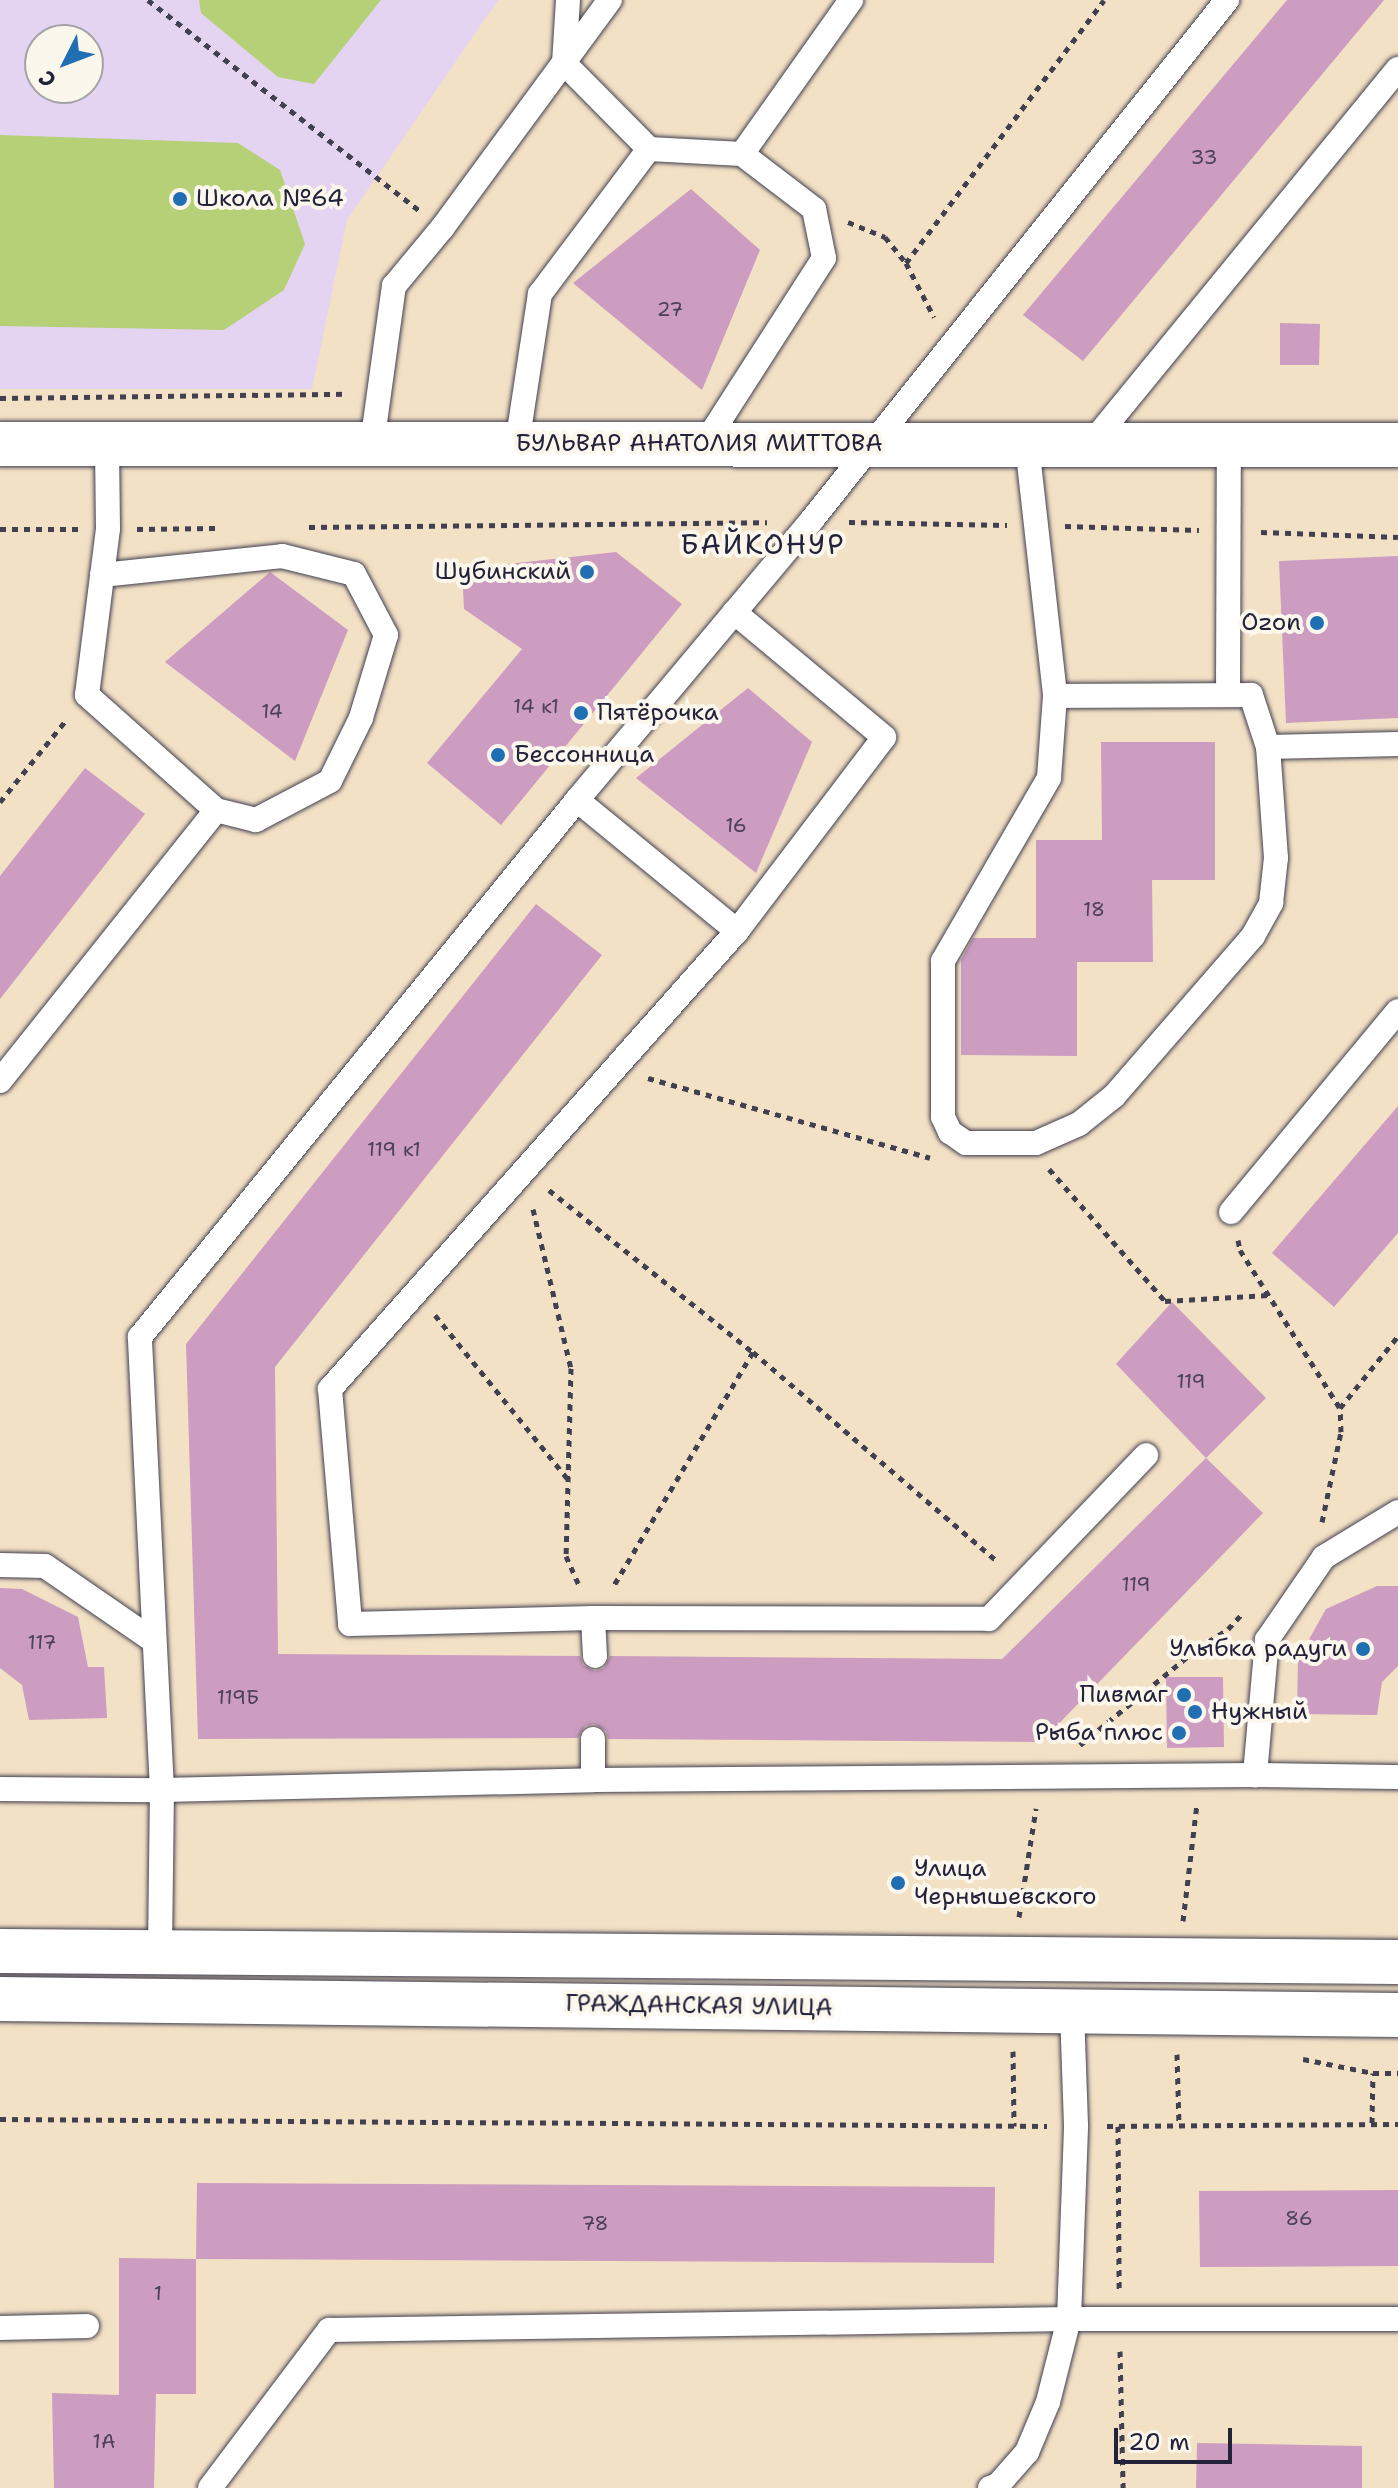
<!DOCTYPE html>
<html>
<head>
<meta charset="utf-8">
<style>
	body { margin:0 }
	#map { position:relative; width:1398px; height:2488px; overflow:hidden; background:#f3e1c5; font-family:"Shantell Sans",sans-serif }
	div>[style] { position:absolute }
	.built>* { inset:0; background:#e4d3f1 }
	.green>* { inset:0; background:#b5d076 }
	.building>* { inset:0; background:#cc9cc1 }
	.path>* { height:5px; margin-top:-2.5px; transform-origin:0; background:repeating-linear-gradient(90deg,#413f50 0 6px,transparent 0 12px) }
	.roads { filter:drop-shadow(0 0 2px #413f50) drop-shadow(0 0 2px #413f50) }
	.service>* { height:24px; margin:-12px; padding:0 12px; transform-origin:12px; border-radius:12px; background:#fff }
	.minor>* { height:44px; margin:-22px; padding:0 22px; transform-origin:22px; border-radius:22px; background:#fff }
	.secondary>* { height:44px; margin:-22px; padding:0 22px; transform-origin:22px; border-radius:22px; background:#fff }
	.dots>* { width:22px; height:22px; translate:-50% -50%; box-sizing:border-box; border:4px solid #fbf7ec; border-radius:50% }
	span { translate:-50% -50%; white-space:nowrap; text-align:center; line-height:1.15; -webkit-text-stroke:8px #fbf7ec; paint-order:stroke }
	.number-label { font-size:20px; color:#4c405c }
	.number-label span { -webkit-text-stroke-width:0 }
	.poi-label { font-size:24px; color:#22223b }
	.left { translate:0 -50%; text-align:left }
	.right { translate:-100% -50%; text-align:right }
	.street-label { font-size:24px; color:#22223b }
	.quarter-label { font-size:28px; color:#22223b; letter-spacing:2px }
	.north { position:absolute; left:24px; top:24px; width:80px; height:80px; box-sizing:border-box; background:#fbf7ec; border:2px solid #a4a2a5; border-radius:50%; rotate:228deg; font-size:22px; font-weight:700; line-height:32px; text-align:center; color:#22223b }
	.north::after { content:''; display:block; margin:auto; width:28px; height:36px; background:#1f6fb2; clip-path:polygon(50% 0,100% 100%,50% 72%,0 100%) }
	.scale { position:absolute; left:1114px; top:2428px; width:118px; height:36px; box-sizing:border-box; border:4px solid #22223b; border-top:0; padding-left:10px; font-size:24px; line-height:28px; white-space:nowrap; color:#22223b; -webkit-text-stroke:6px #fbf7ec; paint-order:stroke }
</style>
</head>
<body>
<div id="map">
	<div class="built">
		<i style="clip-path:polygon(evenodd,0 0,498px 0,347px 220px,312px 389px,0 389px,0 0,40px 40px,88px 40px,88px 88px,40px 88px,40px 40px)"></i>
	</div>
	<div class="green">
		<i style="clip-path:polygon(199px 0,381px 0,314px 84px,278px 77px,201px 13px)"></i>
		<i style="clip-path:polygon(0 135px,238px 143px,280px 170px,305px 244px,284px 290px,224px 330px,0 326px)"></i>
	</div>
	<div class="building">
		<i style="clip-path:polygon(1287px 0,1384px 0,1083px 361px,1023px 315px)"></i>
		<i style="clip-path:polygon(691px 189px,760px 250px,702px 390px,573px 283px)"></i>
		<i style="clip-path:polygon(1280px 323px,1320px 324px,1319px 365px,1280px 365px)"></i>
		<i style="clip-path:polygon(616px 552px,682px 604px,501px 825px,427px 763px,522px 649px,464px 609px,462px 569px)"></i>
		<i style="clip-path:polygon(1398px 556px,1398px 718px,1286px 723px,1279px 561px)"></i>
		<i style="clip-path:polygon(270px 572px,348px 630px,295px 761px,165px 662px)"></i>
		<i style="clip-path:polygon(748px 688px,812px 742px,756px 873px,636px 778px)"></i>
		<i style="clip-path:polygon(1101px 742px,1215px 742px,1215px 880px,1152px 880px,1153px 962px,1077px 962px,1077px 1056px,961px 1055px,961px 960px,973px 938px,1036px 938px,1036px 840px,1102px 840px)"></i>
		<i style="clip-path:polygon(85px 768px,145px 814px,0 999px,0 876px)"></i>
		<i style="clip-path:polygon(536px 904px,602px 955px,275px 1367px,278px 1654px,580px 1656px,583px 1665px,595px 1671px,604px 1668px,610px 1656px,1002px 1659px,1206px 1458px,1263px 1513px,1041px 1742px,608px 1739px,606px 1731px,594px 1724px,585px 1726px,578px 1738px,198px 1739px,186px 1344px)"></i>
		<i style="clip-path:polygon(1398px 1106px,1398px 1233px,1334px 1307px,1272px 1253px)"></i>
		<i style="clip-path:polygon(1172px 1302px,1266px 1398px,1206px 1458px,1116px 1364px)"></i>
		<i style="clip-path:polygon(1377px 1586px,1398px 1586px,1398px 1666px,1382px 1682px,1377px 1715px,1297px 1714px,1298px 1659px,1326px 1609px)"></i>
		<i style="clip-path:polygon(0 1588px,22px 1589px,78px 1617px,88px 1667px,104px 1667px,107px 1718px,29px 1720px,22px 1685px,0 1668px)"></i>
		<i style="clip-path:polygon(1166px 1677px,1223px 1677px,1224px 1747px,1167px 1748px)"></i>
		<i style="clip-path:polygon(197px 2183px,995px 2187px,994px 2263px,196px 2259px)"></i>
		<i style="clip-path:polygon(1398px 2190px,1398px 2266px,1200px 2267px,1199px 2191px)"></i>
		<i style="clip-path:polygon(119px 2258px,196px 2259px,196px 2394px,156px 2394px,154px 2488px,54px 2488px,52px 2393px,119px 2395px)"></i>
		<i style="clip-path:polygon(1197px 2443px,1362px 2446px,1362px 2488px,1196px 2488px)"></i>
	</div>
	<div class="path">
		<i style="left:148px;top:0;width:343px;rotate:37.8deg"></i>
		<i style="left:848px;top:222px;width:40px;rotate:22deg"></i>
		<i style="left:885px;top:237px;width:33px;rotate:51deg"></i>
		<i style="left:906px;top:263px;width:61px;rotate:62.6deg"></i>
		<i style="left:906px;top:263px;width:329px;rotate:-53deg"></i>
		<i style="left:0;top:398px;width:347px;rotate:-0.7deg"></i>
		<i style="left:849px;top:522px;width:158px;rotate:1.1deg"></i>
		<i style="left:1065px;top:526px;width:134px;rotate:1.7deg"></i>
		<i style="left:309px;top:527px;width:458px;rotate:-0.6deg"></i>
		<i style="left:0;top:529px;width:79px"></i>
		<i style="left:137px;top:529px;width:78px;rotate:-0.7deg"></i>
		<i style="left:1261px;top:532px;width:137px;rotate:2.1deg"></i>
		<i style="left:0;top:802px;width:107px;rotate:-51.1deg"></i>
		<i style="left:648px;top:1078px;width:293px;rotate:15.8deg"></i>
		<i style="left:1049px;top:1169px;width:176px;rotate:48.7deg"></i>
		<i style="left:1165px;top:1301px;width:104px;rotate:-3.3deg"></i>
		<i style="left:549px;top:1190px;width:260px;rotate:38.5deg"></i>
		<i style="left:753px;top:1352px;width:274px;rotate:120.8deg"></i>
		<i style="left:533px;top:1209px;width:163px;rotate:76.6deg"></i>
		<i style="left:571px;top:1368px;width:188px;rotate:91.5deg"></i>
		<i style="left:566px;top:1556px;width:34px;rotate:66deg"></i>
		<i style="left:1238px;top:1240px;width:10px;rotate:79deg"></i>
		<i style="left:1240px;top:1250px;width:187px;rotate:57.7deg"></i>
		<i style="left:435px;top:1315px;width:210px;rotate:51deg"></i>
		<i style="left:753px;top:1352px;width:323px;rotate:40.6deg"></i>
		<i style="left:1322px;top:1522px;width:92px;rotate:-78.1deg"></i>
		<i style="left:1341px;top:1432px;width:24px;rotate:-92deg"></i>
		<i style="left:1340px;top:1408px;width:92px;rotate:-51.1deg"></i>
		<i style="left:1080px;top:1745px;width:153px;rotate:-39.4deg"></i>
		<i style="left:1198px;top:1648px;width:36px;rotate:-32deg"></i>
		<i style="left:1228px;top:1629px;width:22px;rotate:-47deg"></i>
		<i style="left:1019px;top:1917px;width:110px;rotate:-81.1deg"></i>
		<i style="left:1183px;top:1921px;width:118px;rotate:-83.2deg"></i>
		<i style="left:1013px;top:2051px;width:75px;rotate:89.2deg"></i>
		<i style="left:1177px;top:2054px;width:70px;rotate:88.4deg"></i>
		<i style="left:1303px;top:2059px;width:71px;rotate:11.3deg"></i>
		<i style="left:0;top:2119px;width:1047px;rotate:0.38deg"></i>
		<i style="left:1372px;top:2123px;width:50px;rotate:-88.9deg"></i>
		<i style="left:1373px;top:2073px;width:25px"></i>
		<i style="left:1107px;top:2126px;width:291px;rotate:-0.4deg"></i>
		<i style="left:1118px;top:2126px;width:163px;rotate:89.6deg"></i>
		<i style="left:1120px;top:2351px;width:137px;rotate:88.7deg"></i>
	</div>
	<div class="roads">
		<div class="service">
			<i style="left:568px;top:0;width:63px;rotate:93.6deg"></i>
			<i style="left:564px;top:63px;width:121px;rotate:45.3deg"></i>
			<i style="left:649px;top:149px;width:93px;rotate:3.1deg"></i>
			<i style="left:742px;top:154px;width:91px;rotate:37.4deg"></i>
			<i style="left:814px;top:209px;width:50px;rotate:78.5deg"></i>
			<i style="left:824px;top:258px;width:222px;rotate:122.7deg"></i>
			<i style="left:742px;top:154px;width:189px;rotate:-54.7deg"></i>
			<i style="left:372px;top:444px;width:160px;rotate:-82.1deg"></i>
			<i style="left:394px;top:286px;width:77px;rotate:-50.3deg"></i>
			<i style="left:443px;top:227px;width:282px;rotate:-53.7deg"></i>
			<i style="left:517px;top:444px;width:152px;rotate:-81.3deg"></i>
			<i style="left:540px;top:294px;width:181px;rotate:-53.1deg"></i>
			<i style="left:1027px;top:445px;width:253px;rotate:83.6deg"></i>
			<i style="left:1055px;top:696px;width:82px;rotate:94.2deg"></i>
			<i style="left:1049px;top:778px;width:211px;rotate:120.1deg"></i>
			<i style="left:943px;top:961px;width:156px;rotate:90deg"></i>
			<i style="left:943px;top:1117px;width:17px;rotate:65deg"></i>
			<i style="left:950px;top:1132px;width:19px;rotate:35deg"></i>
			<i style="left:966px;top:1143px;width:70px"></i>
			<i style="left:1036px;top:1143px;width:47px;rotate:-23.8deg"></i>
			<i style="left:1079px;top:1124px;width:45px;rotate:-38.7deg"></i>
			<i style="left:1114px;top:1096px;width:212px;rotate:-49deg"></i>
			<i style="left:1253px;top:936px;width:38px;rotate:-61deg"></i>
			<i style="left:1271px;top:903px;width:45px;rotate:-83.7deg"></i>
			<i style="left:1276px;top:858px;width:111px;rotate:-94.1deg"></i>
			<i style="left:1268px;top:747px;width:55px;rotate:-108.1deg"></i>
			<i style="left:1251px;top:695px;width:196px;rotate:179.7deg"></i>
			<i style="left:1090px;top:445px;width:486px;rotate:-50.7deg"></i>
			<i style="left:102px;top:575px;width:181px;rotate:-6deg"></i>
			<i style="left:282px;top:556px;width:74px;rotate:14deg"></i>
			<i style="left:354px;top:574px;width:69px;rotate:62.3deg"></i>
			<i style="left:386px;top:635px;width:87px;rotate:106.8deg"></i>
			<i style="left:361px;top:718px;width:70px;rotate:116.2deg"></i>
			<i style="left:330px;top:781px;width:84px;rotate:152.2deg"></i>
			<i style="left:256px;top:820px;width:41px;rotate:-166deg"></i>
			<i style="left:1228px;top:695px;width:250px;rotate:-89.8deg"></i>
			<i style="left:1268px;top:747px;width:130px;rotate:-1.3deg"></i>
			<i style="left:577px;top:800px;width:207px;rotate:39.3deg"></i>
			<i style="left:737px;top:931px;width:243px;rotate:-52.8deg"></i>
			<i style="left:884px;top:737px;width:195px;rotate:-140.2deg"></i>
			<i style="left:737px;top:931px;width:613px;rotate:131.63deg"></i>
			<i style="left:330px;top:1389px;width:236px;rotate:85.1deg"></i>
			<i style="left:350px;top:1624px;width:243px;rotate:-1.4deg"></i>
			<i style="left:593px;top:1618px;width:396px;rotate:0.1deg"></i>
			<i style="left:989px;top:1619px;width:227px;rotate:-46.2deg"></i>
			<i style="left:0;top:1081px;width:347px;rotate:-51.4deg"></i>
			<i style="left:216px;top:810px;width:173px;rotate:-138.3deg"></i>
			<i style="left:87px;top:695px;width:167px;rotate:-82.8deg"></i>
			<i style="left:108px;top:529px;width:86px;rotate:-90.7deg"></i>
			<i style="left:1231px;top:1212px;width:261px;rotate:-50.3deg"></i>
			<i style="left:1398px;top:1512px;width:87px;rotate:148.7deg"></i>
			<i style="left:1324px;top:1557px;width:101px;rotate:124.5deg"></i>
			<i style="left:1267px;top:1640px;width:136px;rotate:95.1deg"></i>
			<i style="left:1255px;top:1775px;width:143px;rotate:0.8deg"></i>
			<i style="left:0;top:1565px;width:45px;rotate:1.3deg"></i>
			<i style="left:45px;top:1566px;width:132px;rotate:34.5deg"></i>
			<i style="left:593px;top:1618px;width:38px;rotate:87deg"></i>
			<i style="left:593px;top:1780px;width:41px;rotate:-90deg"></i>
			<i style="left:0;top:1789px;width:162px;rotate:0.4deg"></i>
			<i style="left:162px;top:1790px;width:431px;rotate:-1.3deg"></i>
			<i style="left:593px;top:1780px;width:662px;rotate:-0.43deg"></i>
			<i style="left:160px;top:1951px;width:161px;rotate:-89.3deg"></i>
			<i style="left:162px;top:1790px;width:454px;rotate:-92.8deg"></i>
			<i style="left:140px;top:1337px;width:692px;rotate:-50.86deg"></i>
			<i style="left:577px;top:800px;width:364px;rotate:-50deg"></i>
			<i style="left:811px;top:521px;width:667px;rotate:-51.39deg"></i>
			<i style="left:0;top:2328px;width:87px;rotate:-1.3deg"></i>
			<i style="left:210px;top:2488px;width:198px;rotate:-53deg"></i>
			<i style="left:329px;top:2330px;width:740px;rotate:-0.85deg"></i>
			<i style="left:1069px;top:2319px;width:329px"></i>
			<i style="left:990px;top:2488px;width:9px;rotate:-21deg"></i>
			<i style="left:998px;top:2485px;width:44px;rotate:-48.7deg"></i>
			<i style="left:1027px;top:2452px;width:54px;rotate:-67.2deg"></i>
			<i style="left:1048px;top:2402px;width:86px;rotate:-75.8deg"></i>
			<i style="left:1069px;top:2319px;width:194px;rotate:-87.9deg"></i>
			<i style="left:1076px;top:2125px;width:115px;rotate:-92deg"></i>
		</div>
		<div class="minor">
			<i style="left:0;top:444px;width:1398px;rotate:0.04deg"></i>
		</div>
		<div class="secondary">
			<i style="left:0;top:1951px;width:1398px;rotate:0.45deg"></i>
			<i style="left:0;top:1999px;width:1398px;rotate:0.66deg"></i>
		</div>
	</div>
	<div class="dots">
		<i style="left:180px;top:199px;background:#1f6fb2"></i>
		<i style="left:587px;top:572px;background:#1f6fb2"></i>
		<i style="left:1317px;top:623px;background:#1f6fb2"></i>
		<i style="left:581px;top:713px;background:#1f6fb2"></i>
		<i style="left:498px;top:755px;background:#1f6fb2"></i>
		<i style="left:1363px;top:1649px;background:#1f6fb2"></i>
		<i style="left:1184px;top:1695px;background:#1f6fb2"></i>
		<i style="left:1195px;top:1712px;background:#1f6fb2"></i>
		<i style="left:1179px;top:1733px;background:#1f6fb2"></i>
		<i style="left:898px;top:1883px;background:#1f6fb2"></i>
	</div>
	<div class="number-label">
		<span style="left:1204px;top:157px">33</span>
		<span style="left:670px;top:309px">27</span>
		<span style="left:536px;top:706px">14 к1</span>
		<span style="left:272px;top:711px">14</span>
		<span style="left:736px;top:825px">16</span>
		<span style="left:1094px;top:909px">18</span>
		<span style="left:394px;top:1149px">119 к1</span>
		<span style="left:1191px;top:1381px">119</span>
		<span style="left:1136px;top:1584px">119</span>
		<span style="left:42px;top:1642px">117</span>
		<span style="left:238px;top:1697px">119Б</span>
		<span style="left:1299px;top:2218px">86</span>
		<span style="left:595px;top:2223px">78</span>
		<span style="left:158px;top:2293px">1</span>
		<span style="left:104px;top:2441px">1А</span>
	</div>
	<div class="poi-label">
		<span class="left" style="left:196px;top:199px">Школа №64</span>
		<span class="right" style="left:571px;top:572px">Шубинский</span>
		<span class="right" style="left:1301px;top:623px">Ozon</span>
		<span class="left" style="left:597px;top:713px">Пятёрочка</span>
		<span class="left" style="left:514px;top:755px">Бессонница</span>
		<span class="right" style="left:1347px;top:1649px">Улыбка радуги</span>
		<span class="right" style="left:1168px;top:1695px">Пивмаг</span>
		<span class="left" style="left:1211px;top:1712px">Нужный</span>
		<span class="right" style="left:1163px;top:1733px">Рыба плюс</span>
		<span class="left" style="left:914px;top:1883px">Улица<br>Чернышевского</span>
	</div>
	<div class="street-label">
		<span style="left:699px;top:444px">БУЛЬВАР АНАТОЛИЯ МИТТОВА</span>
		<span style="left:699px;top:2006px;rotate:1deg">ГРАЖДАНСКАЯ УЛИЦА</span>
	</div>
	<div class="quarter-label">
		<span style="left:763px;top:544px">БАЙКОНУР</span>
	</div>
	<div class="north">С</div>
	<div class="scale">20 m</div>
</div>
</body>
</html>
